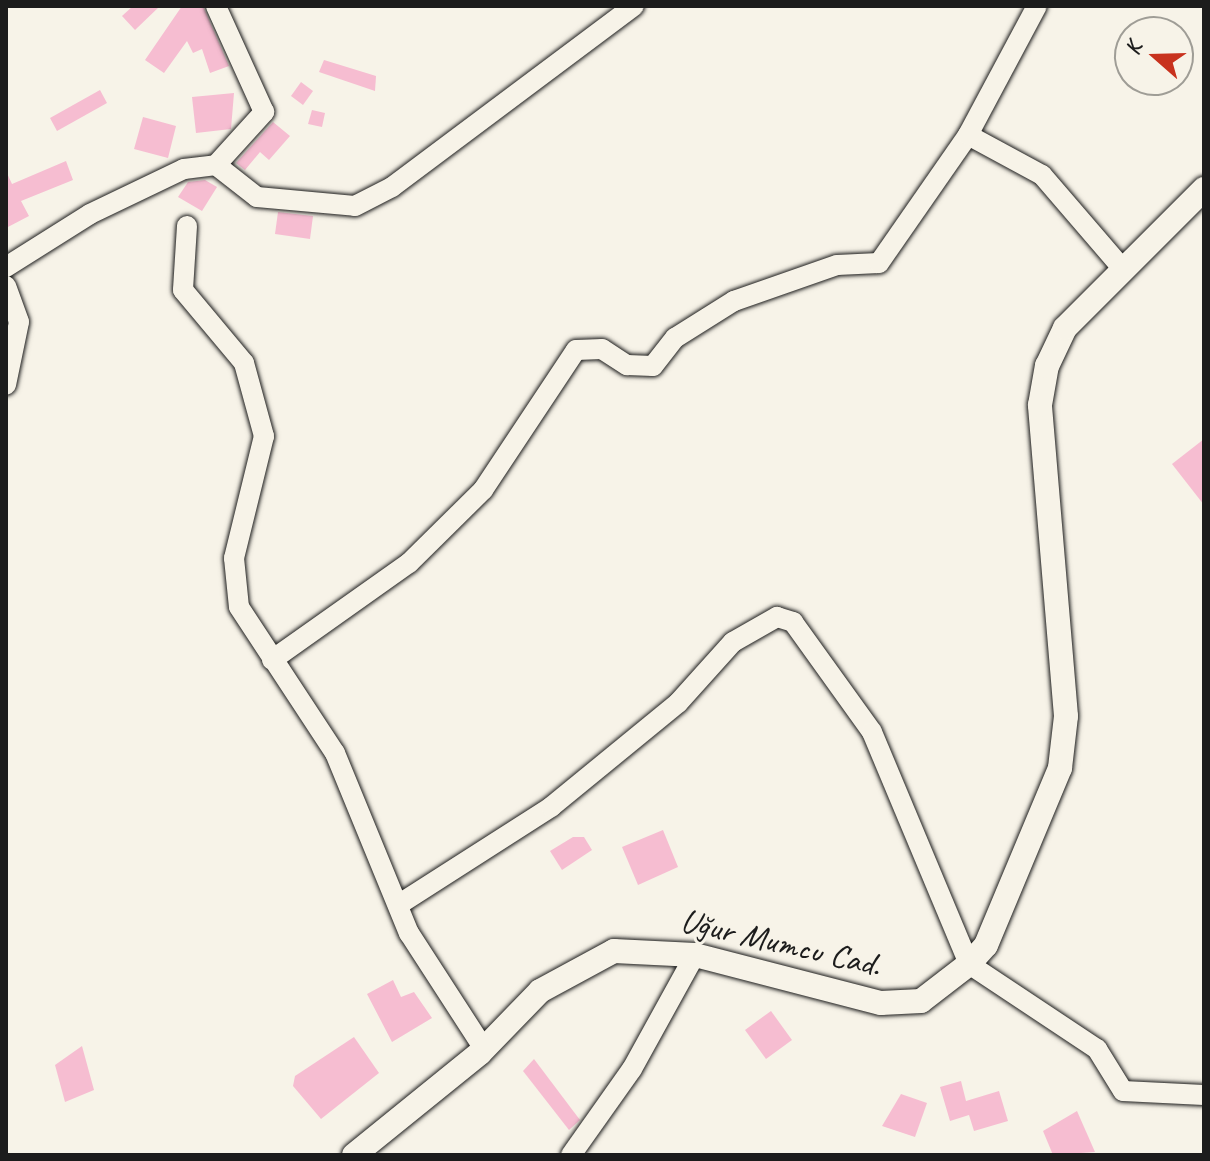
<!DOCTYPE html>
<html>
<head>
<meta charset="utf-8">
<style>
	body { margin:0 }
	#map { position:relative; width:1210px; height:1161px; overflow:hidden; background:#f7f3e8; font-family:Caveat,sans-serif }
	div>[style] { position:absolute }
	.building>* { inset:0; background:#f6bdd1 }
	.roads { filter:drop-shadow(0 0 2px #1c1c1c) drop-shadow(0 0 2px #1c1c1c) }
	.minor>* { height:20px; margin:-10px; padding:0 10px; transform-origin:10px; border-radius:10px; background:#f7f3e8 }
	.tertiary>* { height:24px; margin:-12px; padding:0 12px; transform-origin:12px; border-radius:12px; background:#f7f3e8 }
	span { translate:-50% -50%; white-space:nowrap; text-align:center; line-height:1.15; -webkit-text-stroke:6px #f7f3e8; paint-order:stroke }
	.street-label { font-size:34px; color:#1c1c1c }
	.frame { position:absolute; inset:0; border:8px solid #1c1c1c; pointer-events:none }
	.north { position:absolute; left:1114px; top:16px; width:80px; height:80px; box-sizing:border-box; background:#f7f3e8; border:2px solid #9f9d96; border-radius:50%; rotate:290deg; font-size:22px; font-weight:700; line-height:32px; text-align:center; color:#1c1c1c }
	.north::after { content:''; display:block; margin:auto; width:28px; height:36px; background:#c8321e; clip-path:polygon(50% 0,100% 100%,50% 72%,0 100%) }
</style>
</head>
<body>
<div id="map">
	<div class="building">
		<i style="clip-path:polygon(133px 6px,160px 6px,135px 30px,122px 16px)"></i>
		<i style="clip-path:polygon(182px 6px,203px 6px,229px 66px,210px 73px,202px 49px,193px 53px,187px 41px,164px 73px,145px 60px)"></i>
		<i style="clip-path:polygon(324px 60px,376px 76px,375px 91px,319px 72px)"></i>
		<i style="clip-path:polygon(301px 82px,313px 91px,303px 105px,291px 96px)"></i>
		<i style="clip-path:polygon(100px 90px,107px 103px,57px 131px,50px 118px)"></i>
		<i style="clip-path:polygon(234px 93px,231px 129px,196px 133px,192px 97px)"></i>
		<i style="clip-path:polygon(312px 110px,325px 113px,322px 127px,308px 124px)"></i>
		<i style="clip-path:polygon(143px 117px,176px 126px,168px 158px,134px 149px)"></i>
		<i style="clip-path:polygon(273px 122px,290px 136px,269px 160px,260px 152px,245px 170px,236px 163px)"></i>
		<i style="clip-path:polygon(66px 161px,73px 180px,21px 201px,29px 216px,6px 228px,6px 171px,12px 184px)"></i>
		<i style="clip-path:polygon(205px 180px,217px 187px,202px 211px,178px 197px,188px 182px)"></i>
		<i style="clip-path:polygon(278px 212px,313px 216px,310px 239px,275px 234px)"></i>
		<i style="clip-path:polygon(1204px 439px,1204px 505px,1172px 464px)"></i>
		<i style="clip-path:polygon(663px 830px,678px 867px,638px 885px,622px 847px)"></i>
		<i style="clip-path:polygon(573px 837px,584px 837px,592px 850px,562px 870px,550px 851px)"></i>
		<i style="clip-path:polygon(393px 980px,401px 997px,414px 992px,432px 1018px,392px 1042px,367px 994px)"></i>
		<i style="clip-path:polygon(771px 1011px,792px 1040px,766px 1059px,745px 1030px)"></i>
		<i style="clip-path:polygon(354px 1037px,379px 1073px,321px 1119px,293px 1086px,295px 1076px)"></i>
		<i style="clip-path:polygon(82px 1046px,94px 1090px,65px 1102px,55px 1065px)"></i>
		<i style="clip-path:polygon(534px 1059px,580px 1120px,569px 1130px,523px 1071px)"></i>
		<i style="clip-path:polygon(961px 1081px,966px 1101px,999px 1091px,1008px 1121px,974px 1131px,969px 1115px,950px 1121px,940px 1087px)"></i>
		<i style="clip-path:polygon(901px 1094px,927px 1103px,915px 1137px,882px 1126px)"></i>
		<i style="clip-path:polygon(1077px 1111px,1095px 1152px,1053px 1155px,1043px 1131px)"></i>
	</div>
	<div class="roads">
		<div class="minor">
			<i style="left:968px;top:135px;width:84px;rotate:28.4deg"></i>
			<i style="left:1042px;top:175px;width:123px;rotate:49.3deg"></i>
			<i style="left:216px;top:165px;width:52px;rotate:38deg"></i>
			<i style="left:257px;top:197px;width:98px;rotate:5.2deg"></i>
			<i style="left:355px;top:206px;width:42px;rotate:-27.2deg"></i>
			<i style="left:392px;top:187px;width:302px;rotate:-36.8deg"></i>
			<i style="left:187px;top:226px;width:64px;rotate:93.6deg"></i>
			<i style="left:183px;top:290px;width:95px;rotate:50.1deg"></i>
			<i style="left:244px;top:363px;width:76px;rotate:74.7deg"></i>
			<i style="left:264px;top:436px;width:126px;rotate:103.8deg"></i>
			<i style="left:234px;top:558px;width:49px;rotate:84.2deg"></i>
			<i style="left:239px;top:607px;width:175px;rotate:56.7deg"></i>
			<i style="left:335px;top:753px;width:195px;rotate:67.7deg"></i>
			<i style="left:409px;top:933px;width:138px;rotate:57.1deg"></i>
			<i style="left:6px;top:267px;width:99px;rotate:-32.2deg"></i>
			<i style="left:90px;top:214px;width:104px;rotate:-25.6deg"></i>
			<i style="left:184px;top:169px;width:32px;rotate:-7deg"></i>
			<i style="left:216px;top:165px;width:72px;rotate:-47.8deg"></i>
			<i style="left:264px;top:112px;width:116px;rotate:-114.4deg"></i>
			<i style="left:6px;top:286px;width:38px;rotate:70deg"></i>
			<i style="left:19px;top:322px;width:64px;rotate:101.7deg"></i>
			<i style="left:272px;top:660px;width:168px;rotate:-35.3deg"></i>
			<i style="left:409px;top:563px;width:104px;rotate:-44.6deg"></i>
			<i style="left:483px;top:490px;width:168px;rotate:-56.4deg"></i>
			<i style="left:576px;top:350px;width:26px;rotate:-2deg"></i>
			<i style="left:602px;top:349px;width:30px;rotate:33deg"></i>
			<i style="left:627px;top:365px;width:26px;rotate:2deg"></i>
			<i style="left:653px;top:366px;width:36px;rotate:-52deg"></i>
			<i style="left:675px;top:338px;width:70px;rotate:-32.1deg"></i>
			<i style="left:734px;top:301px;width:109px;rotate:-19.3deg"></i>
			<i style="left:837px;top:265px;width:42px;rotate:-2.7deg"></i>
			<i style="left:879px;top:263px;width:156px;rotate:-55.2deg"></i>
			<i style="left:968px;top:135px;width:146px;rotate:-61.9deg"></i>
			<i style="left:398px;top:905px;width:182px;rotate:-32.6deg"></i>
			<i style="left:551px;top:807px;width:164px;rotate:-39.3deg"></i>
			<i style="left:678px;top:703px;width:82px;rotate:-48deg"></i>
			<i style="left:733px;top:642px;width:51px;rotate:-29.6deg"></i>
			<i style="left:777px;top:617px;width:17px;rotate:17deg"></i>
			<i style="left:793px;top:622px;width:135px;rotate:54.3deg"></i>
			<i style="left:872px;top:732px;width:251px;rotate:67.3deg"></i>
			<i style="left:969px;top:964px;width:154px;rotate:33.6deg"></i>
			<i style="left:1097px;top:1049px;width:49px;rotate:58.2deg"></i>
			<i style="left:1123px;top:1091px;width:81px;rotate:2.8deg"></i>
			<i style="left:571px;top:1155px;width:105px;rotate:-54.7deg"></i>
			<i style="left:632px;top:1069px;width:130px;rotate:-61.1deg"></i>
		</div>
		<div class="tertiary">
			<i style="left:354px;top:1155px;width:162px;rotate:-39deg"></i>
			<i style="left:480px;top:1053px;width:86px;rotate:-45.9deg"></i>
			<i style="left:540px;top:991px;width:84px;rotate:-28.4deg"></i>
			<i style="left:614px;top:951px;width:81px;rotate:2.8deg"></i>
			<i style="left:695px;top:955px;width:192px;rotate:14.5deg"></i>
			<i style="left:881px;top:1003px;width:40px;rotate:-2.9deg"></i>
			<i style="left:921px;top:1001px;width:61px;rotate:-37.6deg"></i>
			<i style="left:969px;top:964px;width:25px;rotate:-48deg"></i>
			<i style="left:986px;top:945px;width:192px;rotate:-67.3deg"></i>
			<i style="left:1060px;top:768px;width:52px;rotate:-83.4deg"></i>
			<i style="left:1066px;top:716px;width:312px;rotate:-94.8deg"></i>
			<i style="left:1040px;top:405px;width:40px;rotate:-80deg"></i>
			<i style="left:1047px;top:366px;width:42px;rotate:-64.7deg"></i>
			<i style="left:1065px;top:328px;width:197px;rotate:-45deg"></i>
		</div>
	</div>
	<div class="street-label">
		<span style="left:781px;top:942px;rotate:13deg">Uğur Mumcu Cad.</span>
	</div>
	<div class="frame"></div>
	<div class="north">K</div>
</div>
</body>
</html>
